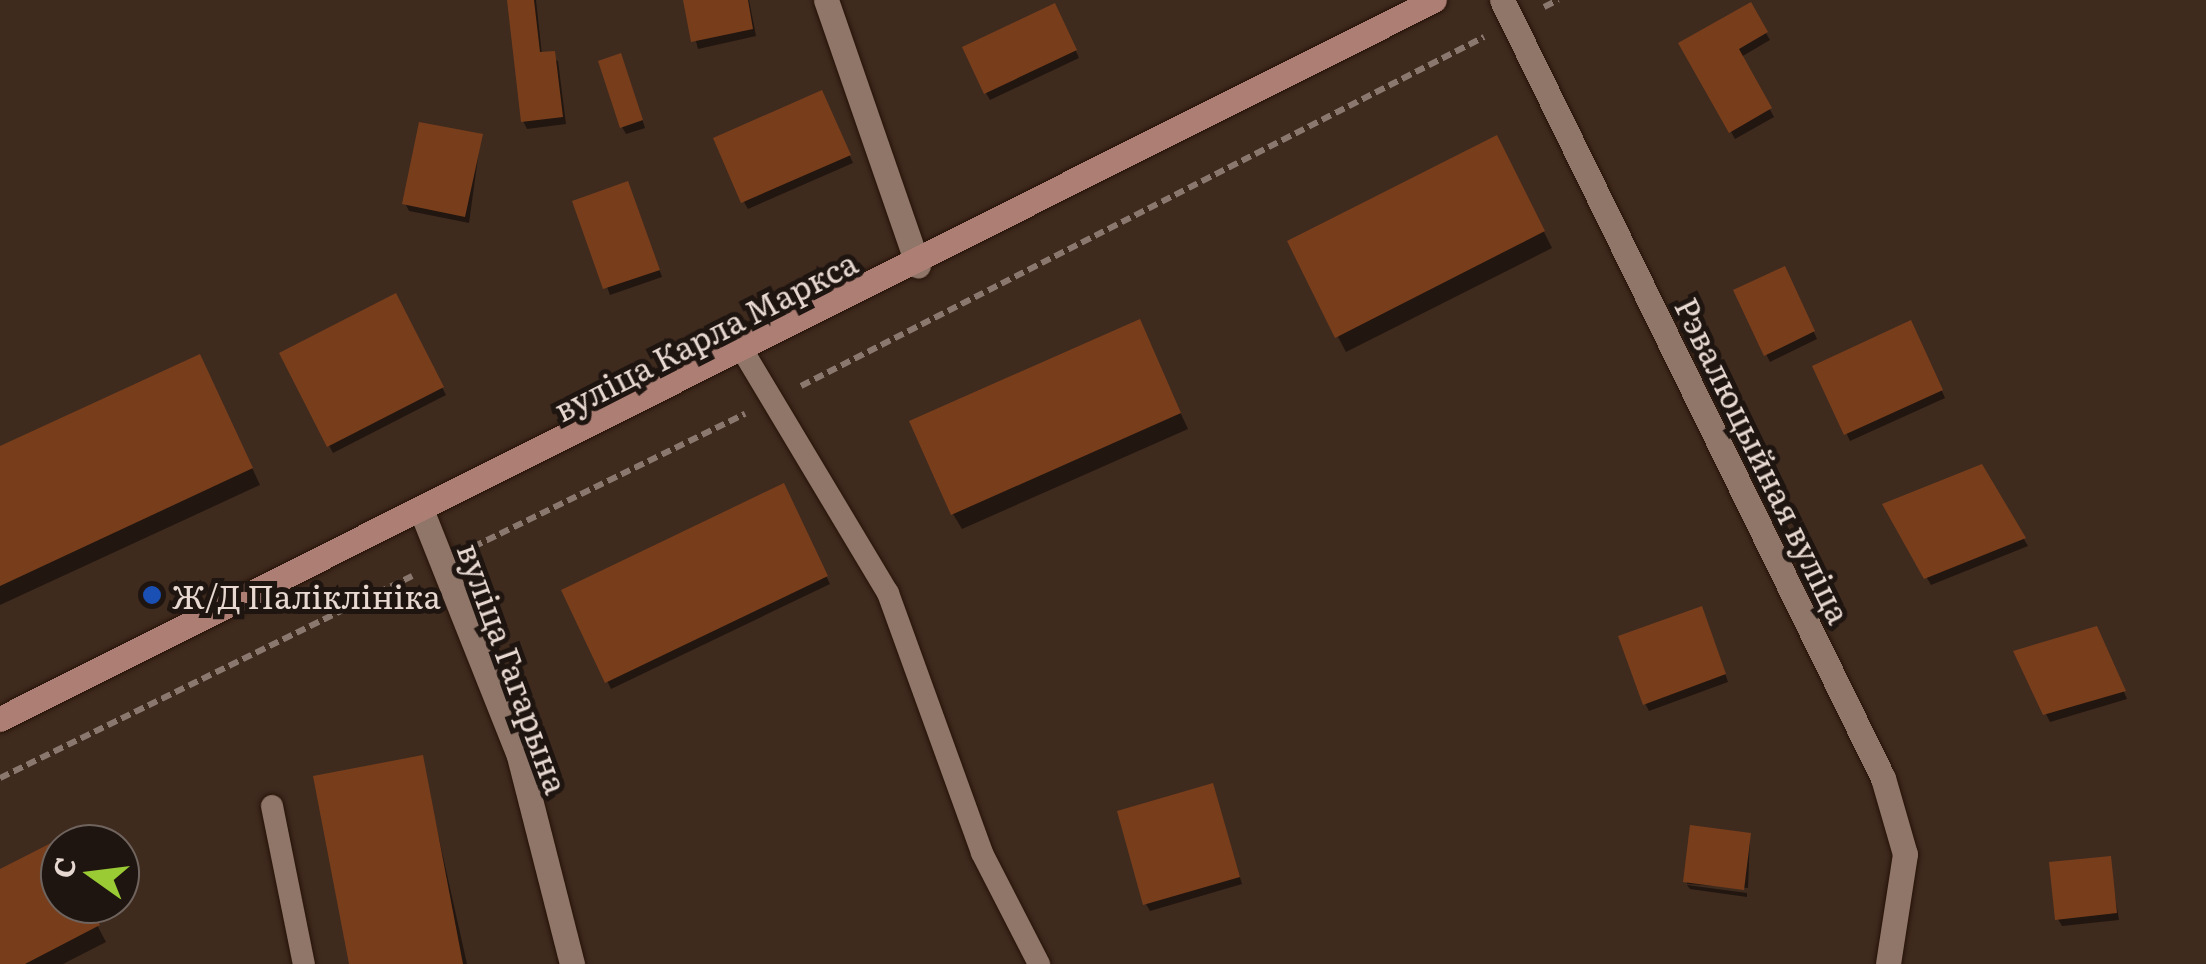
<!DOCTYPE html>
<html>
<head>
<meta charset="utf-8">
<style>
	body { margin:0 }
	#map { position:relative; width:2206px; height:964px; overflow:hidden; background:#3f2a1e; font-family:Literata,serif }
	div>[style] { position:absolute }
	.shadow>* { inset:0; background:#0007 }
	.building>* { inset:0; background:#783e1c }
	.path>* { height:6px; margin-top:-3px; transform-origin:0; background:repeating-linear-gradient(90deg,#8a776e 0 10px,transparent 0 15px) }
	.roads { filter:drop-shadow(0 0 2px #251207) drop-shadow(0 0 2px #251207) }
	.lane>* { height:22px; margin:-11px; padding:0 11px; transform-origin:11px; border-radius:11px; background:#907669 }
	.street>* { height:25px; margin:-12.5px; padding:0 12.5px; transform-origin:12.5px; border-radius:12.5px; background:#907669 }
	.secondary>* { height:25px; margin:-12.5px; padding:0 12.5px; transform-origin:12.5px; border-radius:12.5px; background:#ac7e74 }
	.dots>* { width:28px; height:28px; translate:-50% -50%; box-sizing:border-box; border:5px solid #1f1510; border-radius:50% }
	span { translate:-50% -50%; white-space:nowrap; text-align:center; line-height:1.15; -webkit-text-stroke:10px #1f1510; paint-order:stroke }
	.street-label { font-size:32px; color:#e7d8d1 }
	.poi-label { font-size:32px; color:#e7d8d1 }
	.left { translate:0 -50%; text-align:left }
	.north { position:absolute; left:40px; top:824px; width:100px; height:100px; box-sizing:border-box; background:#1f1510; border:2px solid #6f635d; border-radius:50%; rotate:284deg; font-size:28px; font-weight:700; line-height:40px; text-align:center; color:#e7d8d1 }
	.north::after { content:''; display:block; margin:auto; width:35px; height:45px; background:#9acb34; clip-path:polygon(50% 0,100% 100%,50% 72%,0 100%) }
</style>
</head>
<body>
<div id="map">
	<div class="shadow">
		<i style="clip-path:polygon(510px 0,536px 0,542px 55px,558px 61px,566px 124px,527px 129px,523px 121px)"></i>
		<i style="clip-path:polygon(685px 0,749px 0,756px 36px,698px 49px)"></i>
		<i style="clip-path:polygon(1750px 6px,1770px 40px,1741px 57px,1774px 117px,1735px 139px,1682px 44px)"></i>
		<i style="clip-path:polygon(1059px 13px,1079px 58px,990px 100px,986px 93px)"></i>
		<i style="clip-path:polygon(624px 64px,645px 128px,626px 134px,622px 127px)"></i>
		<i style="clip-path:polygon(825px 100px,853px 163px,748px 209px,744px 202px)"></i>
		<i style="clip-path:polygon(481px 136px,469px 223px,409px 211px,405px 203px)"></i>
		<i style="clip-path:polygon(1504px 153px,1552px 248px,1346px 352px,1338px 337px)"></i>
		<i style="clip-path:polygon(631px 191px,662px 277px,610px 295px,575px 202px)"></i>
		<i style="clip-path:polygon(1788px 276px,1817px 339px,1770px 362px,1766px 354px)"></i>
		<i style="clip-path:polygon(395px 296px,446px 395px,333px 453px,282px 354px)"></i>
		<i style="clip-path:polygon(1914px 331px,1945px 398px,1850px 441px,1816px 367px)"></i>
		<i style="clip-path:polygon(1144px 335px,1188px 429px,962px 529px,953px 514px)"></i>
		<i style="clip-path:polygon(208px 373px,260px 485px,0 605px,0 449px)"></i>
		<i style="clip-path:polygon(1981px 468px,2028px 546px,1931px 585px,1886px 506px)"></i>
		<i style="clip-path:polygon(787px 494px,830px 584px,611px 689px,565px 591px)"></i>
		<i style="clip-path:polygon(1705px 616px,1728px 682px,1649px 711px,1645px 703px)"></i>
		<i style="clip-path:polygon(2100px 636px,2127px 699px,2050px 722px,2046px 714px)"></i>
		<i style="clip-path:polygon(421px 758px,467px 964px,352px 964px)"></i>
		<i style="clip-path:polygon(1212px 786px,1242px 884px,1150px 911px,1146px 904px)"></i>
		<i style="clip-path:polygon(1692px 828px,1750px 836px,1748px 888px,1687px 884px)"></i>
		<i style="clip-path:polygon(54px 844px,60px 904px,86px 904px,106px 942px,63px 964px,0 964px,0 872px)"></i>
		<i style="clip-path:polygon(2109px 859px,2119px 920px,2062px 926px,2058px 919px)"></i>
		<i style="clip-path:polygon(1687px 885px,1747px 893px,1747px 897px,1690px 889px)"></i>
	</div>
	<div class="building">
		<i style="clip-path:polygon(507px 0,534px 0,540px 52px,555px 51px,563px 117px,521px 122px)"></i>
		<i style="clip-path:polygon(683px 0,748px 0,753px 29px,691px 42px)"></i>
		<i style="clip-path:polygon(1751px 2px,1768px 32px,1739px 49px,1772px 108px,1729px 133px,1678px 43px)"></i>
		<i style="clip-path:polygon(1055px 3px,1077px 50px,984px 94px,962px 47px)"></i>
		<i style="clip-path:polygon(621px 53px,643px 120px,620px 128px,598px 61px)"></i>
		<i style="clip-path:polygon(822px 90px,851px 155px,741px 203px,713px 138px)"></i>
		<i style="clip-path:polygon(419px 122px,483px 134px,465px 217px,402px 204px)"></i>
		<i style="clip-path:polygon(1497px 135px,1545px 231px,1335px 338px,1287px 241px)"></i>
		<i style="clip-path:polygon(628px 181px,660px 270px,603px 289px,572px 201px)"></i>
		<i style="clip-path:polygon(1785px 266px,1815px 331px,1764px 356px,1733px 290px)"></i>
		<i style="clip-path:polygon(396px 293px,444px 387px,327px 447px,279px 353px)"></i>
		<i style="clip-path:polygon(1140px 319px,1181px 413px,951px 515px,909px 421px)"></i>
		<i style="clip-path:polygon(1911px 320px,1943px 390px,1844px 435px,1812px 366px)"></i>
		<i style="clip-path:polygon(200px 354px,253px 468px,0 586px,0 446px)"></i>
		<i style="clip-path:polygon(1982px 464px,2026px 538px,1924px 579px,1882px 504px)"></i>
		<i style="clip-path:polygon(784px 483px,828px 576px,605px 683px,561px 590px)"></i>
		<i style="clip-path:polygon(1702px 606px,1726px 674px,1643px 705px,1618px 636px)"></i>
		<i style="clip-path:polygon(2097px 626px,2126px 691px,2043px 715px,2013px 651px)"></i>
		<i style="clip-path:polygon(423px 755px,463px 964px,349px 964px,313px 776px)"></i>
		<i style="clip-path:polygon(1213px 783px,1240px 877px,1143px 905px,1117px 811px)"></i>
		<i style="clip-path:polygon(1690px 825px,1751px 833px,1744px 890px,1683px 882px)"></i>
		<i style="clip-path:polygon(55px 841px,60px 904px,88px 904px,100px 925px,25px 964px,0 964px,0 869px)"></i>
		<i style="clip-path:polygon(2111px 856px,2117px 913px,2055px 920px,2049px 862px)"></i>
	</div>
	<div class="path">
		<i style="left:1544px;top:7px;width:16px;rotate:-27deg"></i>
		<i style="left:801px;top:386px;width:767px;rotate:-27.07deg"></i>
		<i style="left:473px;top:547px;width:303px;rotate:-26.1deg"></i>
		<i style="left:0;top:778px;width:459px;rotate:-26.1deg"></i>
	</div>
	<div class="roads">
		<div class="lane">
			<i style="left:743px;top:351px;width:282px;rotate:59.1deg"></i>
			<i style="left:888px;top:593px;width:276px;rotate:70.1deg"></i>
			<i style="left:982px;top:853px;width:125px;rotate:62.8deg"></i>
			<i style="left:272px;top:806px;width:161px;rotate:78.6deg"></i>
		</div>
		<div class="street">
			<i style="left:826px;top:0;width:281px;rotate:70.9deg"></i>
			<i style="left:1502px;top:0;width:866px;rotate:63.91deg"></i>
			<i style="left:1883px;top:778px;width:79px;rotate:73.9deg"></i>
			<i style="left:1905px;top:854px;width:111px;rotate:98.8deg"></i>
			<i style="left:422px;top:512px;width:263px;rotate:68.3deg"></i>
			<i style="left:519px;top:756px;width:215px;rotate:75.7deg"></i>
		</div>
		<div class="secondary">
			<i style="left:0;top:719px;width:1604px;rotate:-26.63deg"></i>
		</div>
	</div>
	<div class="dots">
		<i style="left:152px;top:595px;background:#1a4fb4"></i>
	</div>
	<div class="street-label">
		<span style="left:705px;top:335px;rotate:-27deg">вуліца Карла Маркса</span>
		<span style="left:1764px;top:460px;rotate:64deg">Рэвалюцыйная вуліца</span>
		<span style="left:514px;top:668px;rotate:70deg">вуліца Гагарына</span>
	</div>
	<div class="poi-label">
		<span class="left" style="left:172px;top:595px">Ж/Д Паліклініка</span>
	</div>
	<div class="north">С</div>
</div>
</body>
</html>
